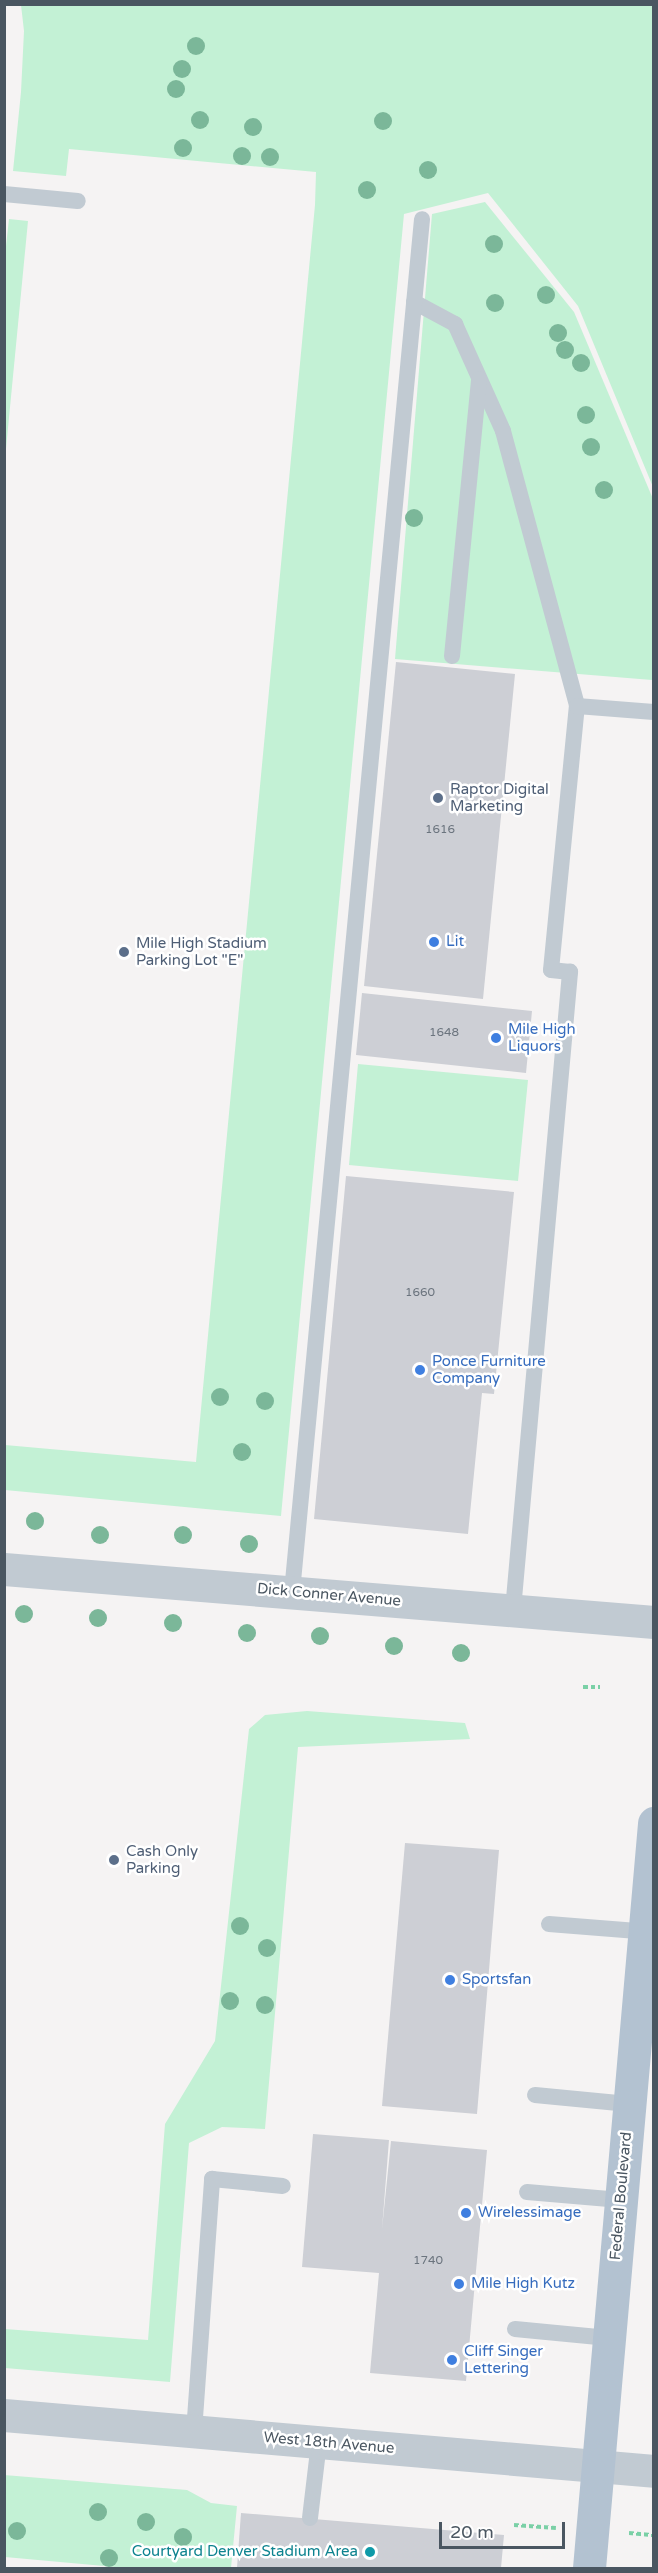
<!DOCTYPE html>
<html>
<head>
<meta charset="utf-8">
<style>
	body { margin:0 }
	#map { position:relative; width:658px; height:2573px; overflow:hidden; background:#f5f3f3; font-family:"Varela Round",sans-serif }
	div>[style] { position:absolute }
	.green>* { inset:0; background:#c3f1d5 }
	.building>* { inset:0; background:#cdcfd5 }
	.path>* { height:4px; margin-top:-2px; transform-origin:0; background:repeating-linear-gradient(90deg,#7ad0a6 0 4.5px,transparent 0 7.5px) }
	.service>* { height:16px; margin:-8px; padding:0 8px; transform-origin:8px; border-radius:8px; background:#c1cad2 }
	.minor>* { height:33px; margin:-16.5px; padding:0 16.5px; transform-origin:16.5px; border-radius:16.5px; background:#c1cad2 }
	.tertiary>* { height:33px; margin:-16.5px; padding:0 16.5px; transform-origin:16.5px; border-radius:16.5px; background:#c1cad2 }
	.primary>* { height:33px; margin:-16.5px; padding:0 16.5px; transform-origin:16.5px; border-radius:16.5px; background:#b3c2d1 }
	.trees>* { width:18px; height:18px; margin:-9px; border-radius:50%; background:#7bb799 }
	.dots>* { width:16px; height:16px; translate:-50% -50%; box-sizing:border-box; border:3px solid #fff; border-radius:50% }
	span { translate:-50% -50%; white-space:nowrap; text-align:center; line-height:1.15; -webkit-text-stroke:5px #fff; paint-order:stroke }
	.number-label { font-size:12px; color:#6b747e }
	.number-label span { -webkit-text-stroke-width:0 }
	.service-label { font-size:15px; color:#4e5e75 }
	.left { translate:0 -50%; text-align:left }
	.shop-label { font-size:15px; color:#366cbe }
	.street-label { font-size:15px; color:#4a5661 }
	.culture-label { font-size:15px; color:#0d838f }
	.right { translate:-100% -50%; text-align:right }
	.frame { position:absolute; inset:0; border:6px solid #4a5661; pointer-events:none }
	.scale { position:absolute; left:439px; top:2522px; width:126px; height:27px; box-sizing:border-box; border:3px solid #4a5661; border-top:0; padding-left:8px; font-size:18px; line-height:21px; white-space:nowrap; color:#4a5661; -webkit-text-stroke:4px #fff; paint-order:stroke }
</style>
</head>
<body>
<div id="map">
	<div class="green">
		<i style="clip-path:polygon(21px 5px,653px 5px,653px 487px,578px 306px,488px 193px,404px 214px,281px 1516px,5px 1490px,5px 1445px,196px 1462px,315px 205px,316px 172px,69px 149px,66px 176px,13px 171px,21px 92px,24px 31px)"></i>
		<i style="clip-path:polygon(485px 202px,574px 312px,653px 499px,652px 680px,395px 659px,432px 214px)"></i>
		<i style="clip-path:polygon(9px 219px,28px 221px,5px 459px,4px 264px)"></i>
		<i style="clip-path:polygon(358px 1064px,528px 1080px,518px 1181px,349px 1165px)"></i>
		<i style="clip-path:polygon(307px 1711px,465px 1723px,470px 1739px,298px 1747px,265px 2129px,222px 2127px,189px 2143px,170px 2382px,5px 2368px,5px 2329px,148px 2340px,165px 2124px,215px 2041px,249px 1729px,265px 1715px)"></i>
		<i style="clip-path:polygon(4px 2475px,187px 2490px,211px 2503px,237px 2506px,231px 2568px,126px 2568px,5px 2557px)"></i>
	</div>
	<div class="building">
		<i style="clip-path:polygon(396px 662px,515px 674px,483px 999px,364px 986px)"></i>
		<i style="clip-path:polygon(362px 993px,532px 1011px,526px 1073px,356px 1055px)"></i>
		<i style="clip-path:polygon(346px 1176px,514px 1192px,494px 1394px,482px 1393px,468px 1534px,314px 1519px)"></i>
		<i style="clip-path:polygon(405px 1843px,499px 1850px,477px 2114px,382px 2106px)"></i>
		<i style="clip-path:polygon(313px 2134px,389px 2140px,382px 2229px,391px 2141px,487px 2150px,466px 2381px,370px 2373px,379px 2273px,302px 2267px)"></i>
		<i style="clip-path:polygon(241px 2513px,504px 2535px,501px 2568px,237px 2568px)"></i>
	</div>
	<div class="path">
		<i style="left:583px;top:1687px;width:17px"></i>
		<i style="left:514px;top:2525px;width:42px;rotate:4.1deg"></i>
		<i style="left:629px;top:2533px;width:25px;rotate:5deg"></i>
	</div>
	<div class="service">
		<i style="left:4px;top:194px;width:74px;rotate:5.4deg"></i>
		<i style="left:414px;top:302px;width:47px;rotate:28.2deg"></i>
		<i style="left:455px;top:324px;width:117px;rotate:65.8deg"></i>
		<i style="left:503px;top:431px;width:285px;rotate:74.9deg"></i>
		<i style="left:452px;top:656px;width:278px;rotate:-84.4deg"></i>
		<i style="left:292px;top:1592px;width:1379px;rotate:-84.59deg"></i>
		<i style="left:513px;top:1610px;width:641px;rotate:-84.89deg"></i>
		<i style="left:570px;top:972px;width:19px;rotate:-174deg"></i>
		<i style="left:551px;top:970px;width:265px;rotate:-84.4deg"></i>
		<i style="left:577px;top:706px;width:77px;rotate:4.5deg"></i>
		<i style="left:549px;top:1924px;width:101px;rotate:4.5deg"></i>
		<i style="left:535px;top:2095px;width:94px;rotate:5.5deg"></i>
		<i style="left:527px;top:2192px;width:94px;rotate:4.9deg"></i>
		<i style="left:515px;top:2329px;width:94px;rotate:5.5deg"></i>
		<i style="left:194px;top:2432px;width:254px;rotate:-85.9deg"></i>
		<i style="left:212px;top:2179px;width:71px;rotate:5.6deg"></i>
		<i style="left:310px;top:2518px;width:77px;rotate:-83.2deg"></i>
	</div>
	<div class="minor">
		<i style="left:4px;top:2415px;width:652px;rotate:4.92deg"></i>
	</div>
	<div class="tertiary">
		<i style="left:4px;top:1569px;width:652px;rotate:4.66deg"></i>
	</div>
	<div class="primary">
		<i style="left:589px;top:2568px;width:748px;rotate:-85.01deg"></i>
	</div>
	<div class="trees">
		<i style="left:196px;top:46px"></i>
		<i style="left:182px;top:69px"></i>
		<i style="left:176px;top:89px"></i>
		<i style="left:200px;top:120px"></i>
		<i style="left:383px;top:121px"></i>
		<i style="left:253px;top:127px"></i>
		<i style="left:183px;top:148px"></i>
		<i style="left:242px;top:156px"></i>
		<i style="left:270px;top:157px"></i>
		<i style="left:428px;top:170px"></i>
		<i style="left:367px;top:190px"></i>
		<i style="left:494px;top:244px"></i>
		<i style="left:546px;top:295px"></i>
		<i style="left:495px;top:303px"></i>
		<i style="left:558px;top:333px"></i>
		<i style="left:565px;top:350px"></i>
		<i style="left:581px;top:363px"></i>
		<i style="left:586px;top:415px"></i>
		<i style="left:591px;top:447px"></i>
		<i style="left:604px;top:490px"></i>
		<i style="left:414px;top:518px"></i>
		<i style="left:220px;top:1397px"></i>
		<i style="left:265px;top:1401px"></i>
		<i style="left:242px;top:1452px"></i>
		<i style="left:35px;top:1521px"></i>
		<i style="left:100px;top:1535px"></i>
		<i style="left:183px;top:1535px"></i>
		<i style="left:249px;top:1544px"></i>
		<i style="left:24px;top:1614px"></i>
		<i style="left:98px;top:1618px"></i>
		<i style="left:173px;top:1623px"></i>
		<i style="left:247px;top:1633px"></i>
		<i style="left:320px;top:1636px"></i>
		<i style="left:394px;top:1646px"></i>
		<i style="left:461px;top:1653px"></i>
		<i style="left:240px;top:1926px"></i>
		<i style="left:267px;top:1948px"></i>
		<i style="left:230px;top:2001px"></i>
		<i style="left:265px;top:2005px"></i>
		<i style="left:98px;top:2512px"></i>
		<i style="left:146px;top:2522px"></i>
		<i style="left:17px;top:2531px"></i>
		<i style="left:183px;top:2537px"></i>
		<i style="left:109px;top:2558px"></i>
	</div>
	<div class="dots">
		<i style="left:438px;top:798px;background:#5c6f8a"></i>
		<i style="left:434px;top:942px;background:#3f7fe0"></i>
		<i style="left:124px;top:952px;background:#5c6f8a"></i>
		<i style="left:496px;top:1038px;background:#3f7fe0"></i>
		<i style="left:420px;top:1370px;background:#3f7fe0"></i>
		<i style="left:114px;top:1860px;background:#5c6f8a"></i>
		<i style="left:450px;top:1980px;background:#3f7fe0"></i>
		<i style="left:466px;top:2213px;background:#3f7fe0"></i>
		<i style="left:459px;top:2284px;background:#3f7fe0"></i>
		<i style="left:452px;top:2360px;background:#3f7fe0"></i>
		<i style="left:370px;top:2552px;background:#0f9aa8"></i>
	</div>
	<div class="number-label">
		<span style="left:440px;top:830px">1616</span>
		<span style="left:444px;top:1033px">1648</span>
		<span style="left:420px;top:1293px">1660</span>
		<span style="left:428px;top:2261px">1740</span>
	</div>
	<div class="service-label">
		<span class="left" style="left:450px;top:798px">Raptor Digital<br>Marketing</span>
		<span class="left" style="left:136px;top:952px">Mile High Stadium<br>Parking Lot "E"</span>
		<span class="left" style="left:126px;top:1860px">Cash Only<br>Parking</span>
	</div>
	<div class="shop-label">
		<span class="left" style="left:446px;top:942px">Lit</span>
		<span class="left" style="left:508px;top:1038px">Mile High<br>Liquors</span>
		<span class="left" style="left:432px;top:1370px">Ponce Furniture<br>Company</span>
		<span class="left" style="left:462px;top:1980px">Sportsfan</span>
		<span class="left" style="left:478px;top:2213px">Wirelessimage</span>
		<span class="left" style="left:471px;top:2284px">Mile High Kutz</span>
		<span class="left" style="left:464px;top:2360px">Cliff Singer<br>Lettering</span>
	</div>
	<div class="street-label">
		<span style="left:329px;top:1595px;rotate:5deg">Dick Conner Avenue</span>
		<span style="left:621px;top:2196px;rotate:-85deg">Federal Boulevard</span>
		<span style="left:329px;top:2443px;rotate:5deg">West 18th Avenue</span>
	</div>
	<div class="culture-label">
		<span class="right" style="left:358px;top:2552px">Courtyard Denver Stadium Area</span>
	</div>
	<div class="frame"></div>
	<div class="scale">20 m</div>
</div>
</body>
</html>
